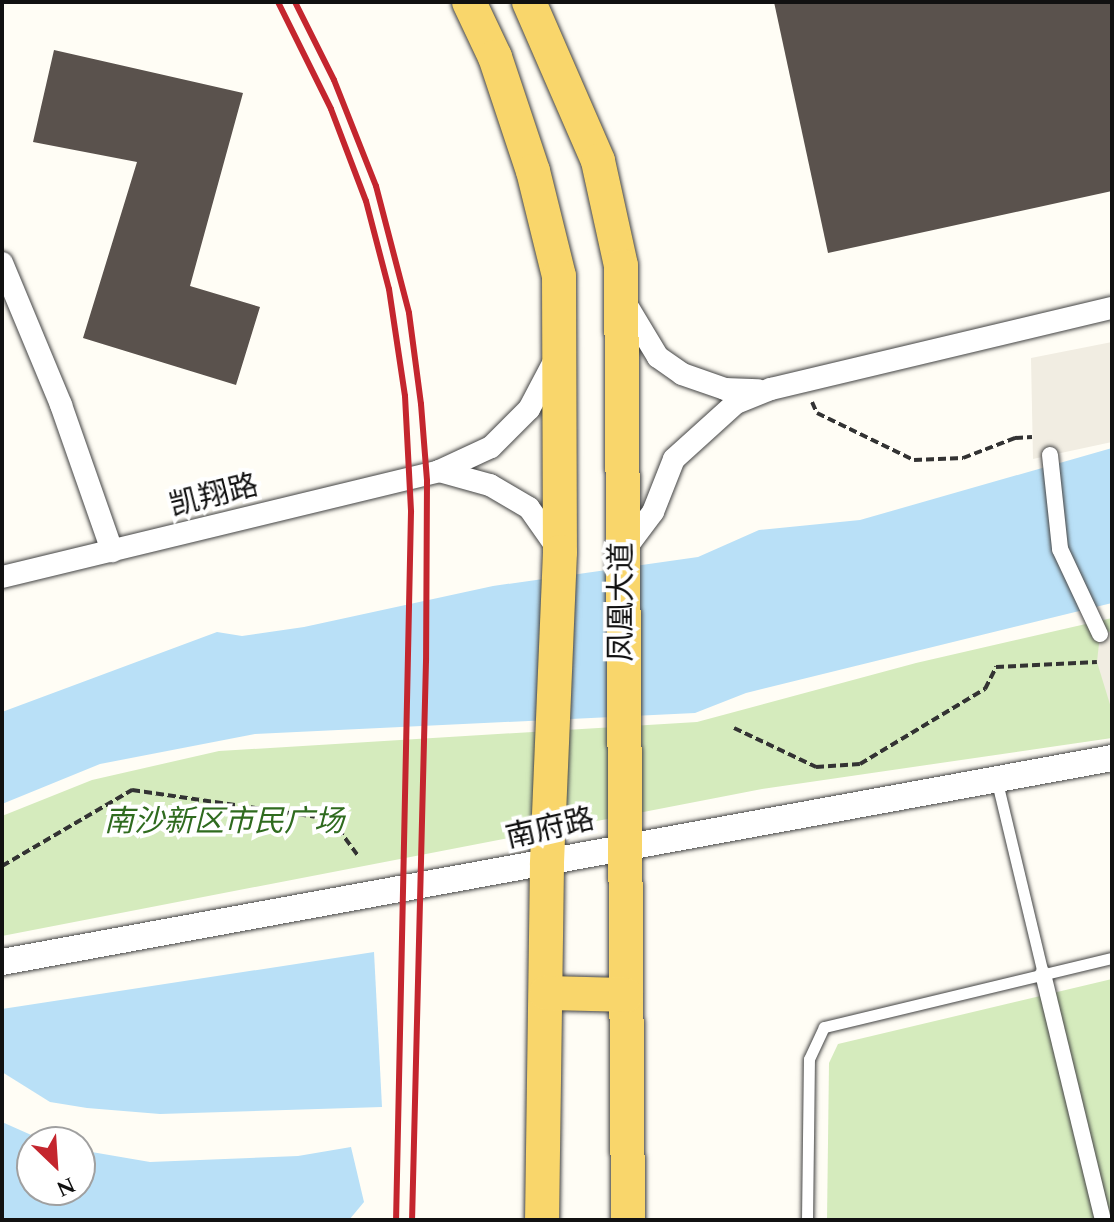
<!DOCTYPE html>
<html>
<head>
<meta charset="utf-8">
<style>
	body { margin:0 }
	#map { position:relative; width:1114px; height:1222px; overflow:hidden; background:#fffdf5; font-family:Spectral,"Noto Sans SC",serif }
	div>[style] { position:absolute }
	.green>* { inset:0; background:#d5ebbd }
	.plaza>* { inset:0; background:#f1ede2 }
	.water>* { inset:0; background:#b9e0f7 }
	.building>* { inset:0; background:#5a524d }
	.path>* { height:4px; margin-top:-2px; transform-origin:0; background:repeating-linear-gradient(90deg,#333 0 8px,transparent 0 12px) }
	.roads { filter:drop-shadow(0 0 2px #444) drop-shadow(0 0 2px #444) }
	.service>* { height:11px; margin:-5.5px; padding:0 5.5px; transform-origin:5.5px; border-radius:5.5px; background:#fff }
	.pedestrian>* { height:16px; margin:-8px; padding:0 8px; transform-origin:8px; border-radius:8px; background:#fff }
	.minor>* { height:22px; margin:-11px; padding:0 11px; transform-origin:11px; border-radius:11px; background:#fff }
	.tertiary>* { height:26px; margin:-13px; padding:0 13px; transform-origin:13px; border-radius:13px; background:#fff }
	.primary>* { height:34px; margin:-17px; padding:0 17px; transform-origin:17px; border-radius:17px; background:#f9d66b }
	.rail>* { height:6px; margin:-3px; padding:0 3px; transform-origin:3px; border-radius:3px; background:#c4262e }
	span { translate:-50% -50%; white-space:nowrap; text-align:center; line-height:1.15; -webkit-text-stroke:8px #fff; paint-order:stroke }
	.street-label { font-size:30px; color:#111 }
	.park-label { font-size:30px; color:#2f6b1f; font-style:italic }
	.frame { position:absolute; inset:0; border:4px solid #111; pointer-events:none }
	.north { position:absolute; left:16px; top:1126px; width:80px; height:80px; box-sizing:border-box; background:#fff; border:2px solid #a0a0a0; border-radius:50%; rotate:155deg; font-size:22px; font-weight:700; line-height:32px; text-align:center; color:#111 }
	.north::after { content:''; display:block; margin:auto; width:28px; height:36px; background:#c4262e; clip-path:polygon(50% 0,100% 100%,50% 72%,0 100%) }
</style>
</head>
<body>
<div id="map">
	<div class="green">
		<i style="clip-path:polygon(1112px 618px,1112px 738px,762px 789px,2px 936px,2px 816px,92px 780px,219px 751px,697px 722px,916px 663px)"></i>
		<i style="clip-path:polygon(1112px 979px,1112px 1220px,827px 1220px,829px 1063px,838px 1044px)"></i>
	</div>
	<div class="plaza">
		<i style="clip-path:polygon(1112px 342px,1112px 442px,1033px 459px,1031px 358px)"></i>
		<i style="clip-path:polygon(1112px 631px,1112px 711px,1097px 662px,1100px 634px)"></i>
	</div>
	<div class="water">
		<i style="clip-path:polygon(1112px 448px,1112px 603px,746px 693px,695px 713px,255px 734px,100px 764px,2px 804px,2px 712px,217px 632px,242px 636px,304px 627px,493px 586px,698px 557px,759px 530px,860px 520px)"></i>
		<i style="clip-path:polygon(374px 952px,382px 1107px,160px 1114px,87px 1108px,50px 1102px,2px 1072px,2px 1009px)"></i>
		<i style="clip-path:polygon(2px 1122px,47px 1142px,32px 1142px,32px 1190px,80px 1190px,80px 1150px,150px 1162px,298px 1156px,351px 1147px,364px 1202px,349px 1220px,2px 1220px)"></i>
	</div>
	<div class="building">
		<i style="clip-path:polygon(774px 2px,1112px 2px,1112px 191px,828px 253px)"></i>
		<i style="clip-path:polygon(54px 50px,243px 93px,190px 286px,260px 307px,236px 385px,83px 338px,137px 162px,33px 142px)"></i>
	</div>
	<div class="path">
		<i style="left:812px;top:402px;width:12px;rotate:66deg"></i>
		<i style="left:817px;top:413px;width:108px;rotate:25.9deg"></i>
		<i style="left:914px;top:460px;width:49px;rotate:-2.3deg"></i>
		<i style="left:963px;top:458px;width:56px;rotate:-21deg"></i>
		<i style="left:1015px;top:438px;width:17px;rotate:-3deg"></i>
		<i style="left:734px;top:728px;width:91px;rotate:25.4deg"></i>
		<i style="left:816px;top:767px;width:44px;rotate:-3.9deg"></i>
		<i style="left:860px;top:764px;width:146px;rotate:-31deg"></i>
		<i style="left:985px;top:689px;width:25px;rotate:-63deg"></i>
		<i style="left:996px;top:667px;width:101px;rotate:-2.8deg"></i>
		<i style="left:2px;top:866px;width:151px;rotate:-30.3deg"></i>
		<i style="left:132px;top:790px;width:201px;rotate:8.3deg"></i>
		<i style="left:331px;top:819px;width:47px;rotate:53.6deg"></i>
	</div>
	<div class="roads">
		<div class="service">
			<i style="left:996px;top:778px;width:202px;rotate:76.5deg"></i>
			<i style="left:807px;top:1220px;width:161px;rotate:-89.3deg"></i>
			<i style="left:809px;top:1059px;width:35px;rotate:-65deg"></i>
			<i style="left:824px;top:1027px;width:296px;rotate:-13.5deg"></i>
		</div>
		<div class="pedestrian">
			<i style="left:1050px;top:455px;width:95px;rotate:83.9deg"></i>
			<i style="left:1060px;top:549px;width:94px;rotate:64.8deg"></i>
			<i style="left:1043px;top:974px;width:253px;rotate:76.3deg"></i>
		</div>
		<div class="minor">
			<i style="left:2px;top:263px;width:154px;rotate:67.4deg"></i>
			<i style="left:61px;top:405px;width:155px;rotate:70.7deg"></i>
			<i style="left:626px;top:304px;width:62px;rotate:58.9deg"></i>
			<i style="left:658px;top:357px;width:29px;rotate:35deg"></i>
			<i style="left:682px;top:374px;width:46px;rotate:19.2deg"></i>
			<i style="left:725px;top:389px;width:33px;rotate:2deg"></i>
			<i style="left:557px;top:356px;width:60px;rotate:117.8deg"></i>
			<i style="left:529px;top:409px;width:54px;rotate:135deg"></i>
			<i style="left:491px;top:447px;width:57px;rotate:155.2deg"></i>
			<i style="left:439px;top:471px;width:53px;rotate:15.4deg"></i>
			<i style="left:490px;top:485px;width:45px;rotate:30.5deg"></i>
			<i style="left:529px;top:508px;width:54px;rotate:54.8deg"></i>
			<i style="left:623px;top:552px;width:50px;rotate:-53.1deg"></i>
			<i style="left:653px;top:512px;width:57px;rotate:-68.4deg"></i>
			<i style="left:674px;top:459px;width:84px;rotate:-42.1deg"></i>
			<i style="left:736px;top:403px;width:38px;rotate:-22deg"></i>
			<i style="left:771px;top:389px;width:350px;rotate:-13.4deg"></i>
			<i style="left:2px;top:577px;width:450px;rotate:-13.6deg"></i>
		</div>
		<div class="tertiary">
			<i style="left:2px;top:962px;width:1129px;rotate:-10.41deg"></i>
		</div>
		<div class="primary">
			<i style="left:469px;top:2px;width:61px;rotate:64.7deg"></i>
			<i style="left:495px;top:57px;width:120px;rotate:71.6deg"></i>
			<i style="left:533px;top:171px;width:108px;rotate:76.1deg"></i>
			<i style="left:559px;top:276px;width:276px;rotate:89.8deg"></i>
			<i style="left:560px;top:552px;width:313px;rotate:92.4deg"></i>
			<i style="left:547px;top:865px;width:355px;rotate:90.8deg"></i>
			<i style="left:529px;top:2px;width:173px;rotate:66.5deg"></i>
			<i style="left:598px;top:161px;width:107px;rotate:77.6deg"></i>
			<i style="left:621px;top:266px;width:954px;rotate:89.58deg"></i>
			<i style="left:546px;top:993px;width:80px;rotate:1.4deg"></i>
		</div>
	</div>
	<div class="rail">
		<i style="left:278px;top:2px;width:119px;rotate:63.6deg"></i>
		<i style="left:331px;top:109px;width:98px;rotate:69.2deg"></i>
		<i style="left:366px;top:201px;width:91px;rotate:75.4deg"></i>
		<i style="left:389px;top:289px;width:108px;rotate:81.5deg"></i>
		<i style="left:405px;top:396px;width:116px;rotate:87deg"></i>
		<i style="left:411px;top:512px;width:708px;rotate:91.21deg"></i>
		<i style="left:295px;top:2px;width:87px;rotate:63.4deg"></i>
		<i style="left:334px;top:80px;width:114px;rotate:68.4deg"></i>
		<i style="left:376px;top:186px;width:131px;rotate:75.4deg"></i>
		<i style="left:409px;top:313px;width:92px;rotate:82.5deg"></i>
		<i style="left:421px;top:404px;width:77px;rotate:85.5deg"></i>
		<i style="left:427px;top:481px;width:180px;rotate:90.3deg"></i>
		<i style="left:426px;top:661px;width:559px;rotate:91.43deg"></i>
	</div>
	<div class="street-label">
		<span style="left:214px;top:496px;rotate:-14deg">凯翔路</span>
		<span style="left:622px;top:602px;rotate:-90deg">凤凰大道</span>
		<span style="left:550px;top:829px;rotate:-13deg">南府路</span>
	</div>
	<div class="park-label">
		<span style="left:224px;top:822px">南沙新区市民广场</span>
	</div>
	<div class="frame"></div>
	<div class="north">N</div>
</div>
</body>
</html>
